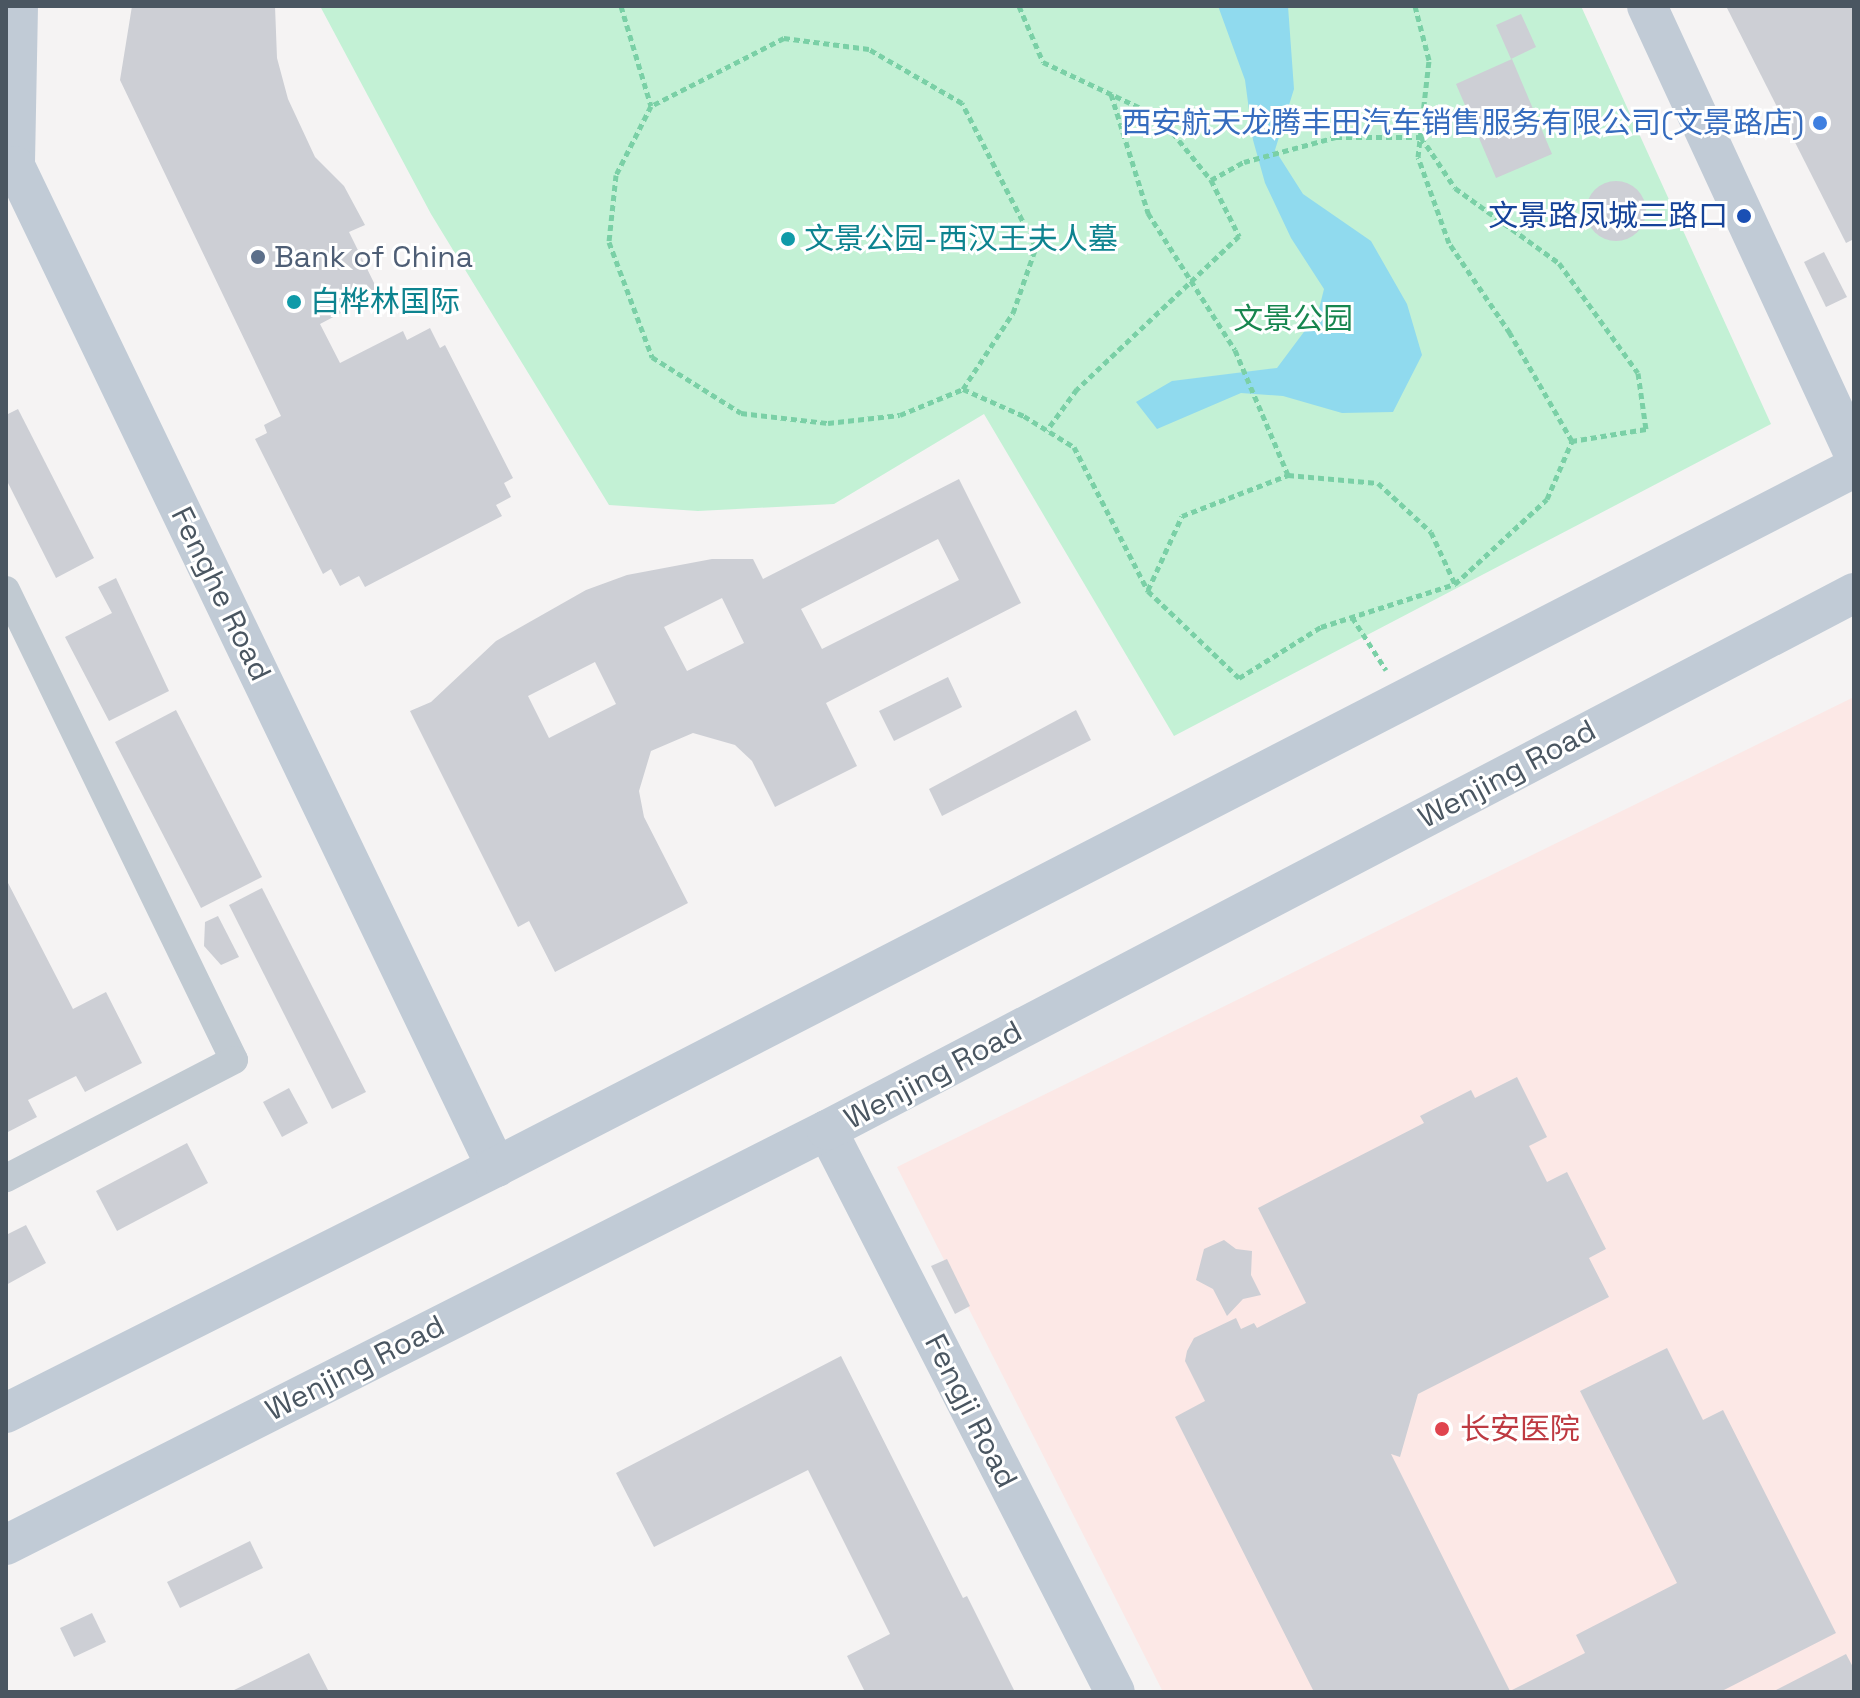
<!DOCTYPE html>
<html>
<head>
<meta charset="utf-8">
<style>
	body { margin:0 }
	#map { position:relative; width:1860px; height:1698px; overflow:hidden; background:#f5f3f3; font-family:"Space Grotesk","Noto Sans SC",sans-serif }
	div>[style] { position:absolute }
	.medical>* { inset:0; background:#fce8e6 }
	.green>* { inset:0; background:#c3f1d5 }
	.water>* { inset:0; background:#90daee }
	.building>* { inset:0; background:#cdcfd5 }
	.round { border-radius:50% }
	.path>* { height:5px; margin-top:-2.5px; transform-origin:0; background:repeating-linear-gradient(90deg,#7ad0a6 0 6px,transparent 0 10px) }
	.street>* { height:28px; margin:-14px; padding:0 14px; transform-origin:14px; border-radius:14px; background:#c1cad2 }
	.secondary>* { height:40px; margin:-20px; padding:0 20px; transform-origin:20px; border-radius:20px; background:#c1cbd6 }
	.dots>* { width:22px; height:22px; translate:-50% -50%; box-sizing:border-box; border:4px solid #fff; border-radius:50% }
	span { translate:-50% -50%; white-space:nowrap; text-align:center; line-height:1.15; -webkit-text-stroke:6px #fff; paint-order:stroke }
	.shop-label { font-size:30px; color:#366cbe }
	.right { translate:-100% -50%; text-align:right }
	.transit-label { font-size:30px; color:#164399 }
	.culture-label { font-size:30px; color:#0d838f }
	.left { translate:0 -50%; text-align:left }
	.service-label { font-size:30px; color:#4e5e75 }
	.park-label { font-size:30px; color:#17864f }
	.street-label { font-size:30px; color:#4a5661 }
	.health-label { font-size:30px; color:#be3a42 }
	.frame { position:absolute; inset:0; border:8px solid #4a5661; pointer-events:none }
</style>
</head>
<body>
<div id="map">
	<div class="medical">
		<i style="clip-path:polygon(1854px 697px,1854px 1692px,1163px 1692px,897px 1167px)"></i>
	</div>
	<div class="green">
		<i style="clip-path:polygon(320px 6px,1581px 6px,1771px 424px,1174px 736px,984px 414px,834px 504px,698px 511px,609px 505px,431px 214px)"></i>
	</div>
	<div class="water">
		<i style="clip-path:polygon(1218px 6px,1288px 6px,1294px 89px,1275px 150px,1303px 194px,1371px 241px,1407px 304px,1422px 355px,1393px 412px,1342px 413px,1283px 396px,1241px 393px,1157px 429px,1136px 402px,1172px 381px,1277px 368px,1318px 313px,1324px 289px,1291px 238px,1265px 183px,1253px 140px,1245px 80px)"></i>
	</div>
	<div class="building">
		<i style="clip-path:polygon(132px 6px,275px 6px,277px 58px,288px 99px,315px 157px,344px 186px,365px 225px,349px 232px,379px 293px,320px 324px,340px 363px,403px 331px,407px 340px,430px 328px,440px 348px,445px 345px,513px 478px,504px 483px,511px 497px,496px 505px,502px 516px,365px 587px,359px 576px,340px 586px,331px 569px,323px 574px,255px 439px,267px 433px,264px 425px,281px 416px,120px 80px)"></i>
		<i style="clip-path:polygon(1726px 6px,1854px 6px,1854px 239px,1846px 243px)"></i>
		<i style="clip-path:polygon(1521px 14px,1536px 47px,1511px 59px,1496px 25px)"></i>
		<i style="clip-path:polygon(1512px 59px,1552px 154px,1496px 178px,1456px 84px)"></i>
		<i class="round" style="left:1586px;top:181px;width:60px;height:60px"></i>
		<i style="clip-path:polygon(1824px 252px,1847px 297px,1826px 307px,1804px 262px)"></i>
		<i style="clip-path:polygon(18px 409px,94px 558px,56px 578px,6px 479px,6px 415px)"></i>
		<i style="clip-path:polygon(evenodd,959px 479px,1021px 603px,826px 703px,857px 766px,775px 807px,752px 761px,735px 745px,693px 733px,651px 751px,639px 791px,644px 817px,688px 903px,555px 972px,529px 921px,518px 927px,410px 711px,431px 702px,496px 641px,586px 590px,627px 575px,712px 559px,753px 559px,763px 579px,959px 479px,938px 539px,959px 580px,822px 649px,801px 609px,938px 539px,959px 479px,722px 598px,744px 643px,687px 671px,664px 627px,722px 598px,959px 479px,595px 662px,616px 704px,549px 738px,528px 696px,595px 662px)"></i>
		<i style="clip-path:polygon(116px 578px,169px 691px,109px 721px,65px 637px,112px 613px,98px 587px)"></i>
		<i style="clip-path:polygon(948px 677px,962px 707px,894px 741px,879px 711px)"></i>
		<i style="clip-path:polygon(176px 710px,262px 877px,201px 908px,115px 742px)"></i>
		<i style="clip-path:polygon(1076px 710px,1091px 740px,942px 816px,929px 789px)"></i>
		<i style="clip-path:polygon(6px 879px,73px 1009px,106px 992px,142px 1063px,85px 1092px,76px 1076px,28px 1100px,37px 1117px,6px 1133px)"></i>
		<i style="clip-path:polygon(262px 888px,366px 1092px,332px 1109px,229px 905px)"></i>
		<i style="clip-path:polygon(218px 916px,239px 957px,221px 965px,204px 946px,205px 922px)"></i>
		<i style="clip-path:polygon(1517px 1077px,1547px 1137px,1529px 1146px,1547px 1182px,1567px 1172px,1606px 1249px,1589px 1258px,1609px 1297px,1418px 1394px,1400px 1457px,1391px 1454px,1510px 1691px,1585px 1653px,1576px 1635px,1677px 1583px,1580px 1391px,1667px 1348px,1703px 1420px,1723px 1410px,1836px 1633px,1720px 1692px,1314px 1692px,1175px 1417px,1205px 1401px,1185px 1361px,1187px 1351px,1194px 1338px,1236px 1318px,1241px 1329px,1254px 1323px,1257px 1328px,1306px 1303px,1258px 1208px,1424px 1123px,1420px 1116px,1471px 1090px,1475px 1098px)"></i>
		<i style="clip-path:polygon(289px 1088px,308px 1123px,282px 1137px,263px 1102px)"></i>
		<i style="clip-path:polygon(187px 1143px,208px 1183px,117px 1231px,96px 1191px)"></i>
		<i style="clip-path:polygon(26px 1225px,46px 1263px,6px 1285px,6px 1235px)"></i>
		<i style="clip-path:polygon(1224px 1240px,1236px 1249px,1252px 1251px,1251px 1275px,1261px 1295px,1243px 1299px,1227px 1316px,1213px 1289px,1196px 1280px,1204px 1249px)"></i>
		<i style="clip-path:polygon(947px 1259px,970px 1306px,955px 1314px,931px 1266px)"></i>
		<i style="clip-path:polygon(841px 1356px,963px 1598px,967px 1596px,1015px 1692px,865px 1692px,847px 1656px,890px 1634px,808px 1470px,654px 1547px,616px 1473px)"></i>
		<i style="clip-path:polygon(250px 1541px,263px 1568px,180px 1608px,167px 1582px)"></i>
		<i style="clip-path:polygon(92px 1613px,106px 1642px,74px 1657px,60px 1628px)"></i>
		<i style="clip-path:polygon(309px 1653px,329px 1692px,230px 1692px)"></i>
		<i style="clip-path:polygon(1846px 1654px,1854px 1669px,1854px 1692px,1772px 1692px)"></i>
	</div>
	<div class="path">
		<i style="left:621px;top:6px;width:104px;rotate:73.3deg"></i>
		<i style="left:1019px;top:6px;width:61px;rotate:66.8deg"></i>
		<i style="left:1043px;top:62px;width:129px;rotate:25.2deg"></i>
		<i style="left:1160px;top:117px;width:81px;rotate:51deg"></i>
		<i style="left:1211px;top:180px;width:63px;rotate:63.4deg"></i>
		<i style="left:1239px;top:236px;width:223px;rotate:136.6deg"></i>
		<i style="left:1077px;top:389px;width:51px;rotate:126.2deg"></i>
		<i style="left:1111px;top:94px;width:125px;rotate:72.7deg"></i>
		<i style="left:1148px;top:213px;width:162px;rotate:57.6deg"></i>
		<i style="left:1235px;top:350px;width:136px;rotate:67deg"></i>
		<i style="left:1211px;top:180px;width:38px;rotate:-29deg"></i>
		<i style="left:1244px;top:162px;width:95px;rotate:-15.2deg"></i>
		<i style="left:1336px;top:137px;width:85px"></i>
		<i style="left:1421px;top:137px;width:61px;rotate:56.3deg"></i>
		<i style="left:1455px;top:188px;width:128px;rotate:35.8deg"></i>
		<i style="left:1559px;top:263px;width:135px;rotate:54.3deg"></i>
		<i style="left:1638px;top:373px;width:57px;rotate:81.9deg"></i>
		<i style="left:1646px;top:429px;width:75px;rotate:170.8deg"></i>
		<i style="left:963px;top:389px;width:91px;rotate:-56.7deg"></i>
		<i style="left:1013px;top:313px;width:70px;rotate:-70.8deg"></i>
		<i style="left:1036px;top:247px;width:162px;rotate:-117.2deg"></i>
		<i style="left:962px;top:103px;width:108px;rotate:-149.9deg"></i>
		<i style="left:869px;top:49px;width:86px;rotate:-172.6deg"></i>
		<i style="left:784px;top:38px;width:149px;rotate:152.9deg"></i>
		<i style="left:651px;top:106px;width:77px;rotate:116.9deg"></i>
		<i style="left:616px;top:175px;width:67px;rotate:96deg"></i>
		<i style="left:609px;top:242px;width:123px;rotate:69.5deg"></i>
		<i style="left:652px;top:357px;width:105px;rotate:32.2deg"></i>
		<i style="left:741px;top:413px;width:88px;rotate:6.6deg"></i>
		<i style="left:828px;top:423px;width:72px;rotate:-6.3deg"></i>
		<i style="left:900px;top:415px;width:68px;rotate:-22.4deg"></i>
		<i style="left:963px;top:389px;width:67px;rotate:23.9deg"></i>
		<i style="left:1024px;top:416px;width:59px;rotate:31.8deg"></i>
		<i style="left:1074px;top:447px;width:162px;rotate:62.8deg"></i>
		<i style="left:1148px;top:591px;width:126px;rotate:43.7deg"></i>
		<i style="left:1239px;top:678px;width:97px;rotate:-31.9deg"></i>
		<i style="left:1321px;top:627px;width:141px;rotate:-17.8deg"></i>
		<i style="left:1455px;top:584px;width:125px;rotate:-42.7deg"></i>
		<i style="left:1547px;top:499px;width:63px;rotate:-66.7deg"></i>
		<i style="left:1572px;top:441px;width:125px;rotate:-119.9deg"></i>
		<i style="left:1510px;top:333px;width:109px;rotate:-124.1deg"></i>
		<i style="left:1449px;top:243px;width:91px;rotate:-109.8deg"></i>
		<i style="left:1418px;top:157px;width:98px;rotate:-83.5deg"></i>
		<i style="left:1429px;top:60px;width:56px;rotate:-104.5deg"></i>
		<i style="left:1148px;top:590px;width:81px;rotate:-65.3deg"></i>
		<i style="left:1182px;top:516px;width:114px;rotate:-21.1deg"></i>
		<i style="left:1288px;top:475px;width:90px;rotate:5.1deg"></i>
		<i style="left:1378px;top:483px;width:72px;rotate:42.8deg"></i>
		<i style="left:1431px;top:532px;width:57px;rotate:65.2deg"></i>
		<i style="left:1352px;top:617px;width:63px;rotate:57.3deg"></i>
	</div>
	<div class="street">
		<i style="left:6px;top:590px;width:522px;rotate:64.12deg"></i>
		<i style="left:234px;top:1060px;width:257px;rotate:152.6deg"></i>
	</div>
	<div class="secondary">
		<i style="left:18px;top:6px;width:160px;rotate:91.1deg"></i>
		<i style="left:15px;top:166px;width:1111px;rotate:64.33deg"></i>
		<i style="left:1647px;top:6px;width:494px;rotate:65.2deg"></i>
		<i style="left:827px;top:1130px;width:631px;rotate:62.87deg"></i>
		<i style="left:6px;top:1413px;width:548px;rotate:-26.66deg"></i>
		<i style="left:496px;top:1167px;width:1527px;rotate:-27.24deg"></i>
		<i style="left:6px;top:1545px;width:920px;rotate:-26.82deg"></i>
		<i style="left:827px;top:1130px;width:1159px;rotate:-27.6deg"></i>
	</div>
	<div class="dots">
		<i style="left:1820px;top:123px;background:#3f7fe0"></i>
		<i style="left:1744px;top:216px;background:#1a4fb4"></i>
		<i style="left:788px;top:239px;background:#0f9aa8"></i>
		<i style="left:258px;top:257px;background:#5c6f8a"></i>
		<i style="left:294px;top:302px;background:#0f9aa8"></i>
		<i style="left:1442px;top:1429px;background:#e0444e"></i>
	</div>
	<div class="shop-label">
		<span class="right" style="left:1804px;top:123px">西安航天龙腾丰田汽车销售服务有限公司(文景路店)</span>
	</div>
	<div class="transit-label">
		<span class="right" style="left:1728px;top:216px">文景路凤城三路口</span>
	</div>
	<div class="culture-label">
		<span class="left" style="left:804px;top:239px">文景公园-西汉王夫人墓</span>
		<span class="left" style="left:310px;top:302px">白桦林国际</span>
	</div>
	<div class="service-label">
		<span class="left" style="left:274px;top:257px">Bank of China</span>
	</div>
	<div class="park-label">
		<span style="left:1293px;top:319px">文景公园</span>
	</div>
	<div class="street-label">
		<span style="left:221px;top:594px;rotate:64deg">Fenghe Road</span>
		<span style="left:1507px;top:774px;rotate:-28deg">Wenjing Road</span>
		<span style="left:933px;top:1075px;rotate:-28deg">Wenjing Road</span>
		<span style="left:355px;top:1368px;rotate:-27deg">Wenjing Road</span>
		<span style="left:971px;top:1411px;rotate:63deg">Fengji Road</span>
	</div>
	<div class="health-label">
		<span class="left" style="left:1460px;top:1429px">长安医院</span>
	</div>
	<div class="frame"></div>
</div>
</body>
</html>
